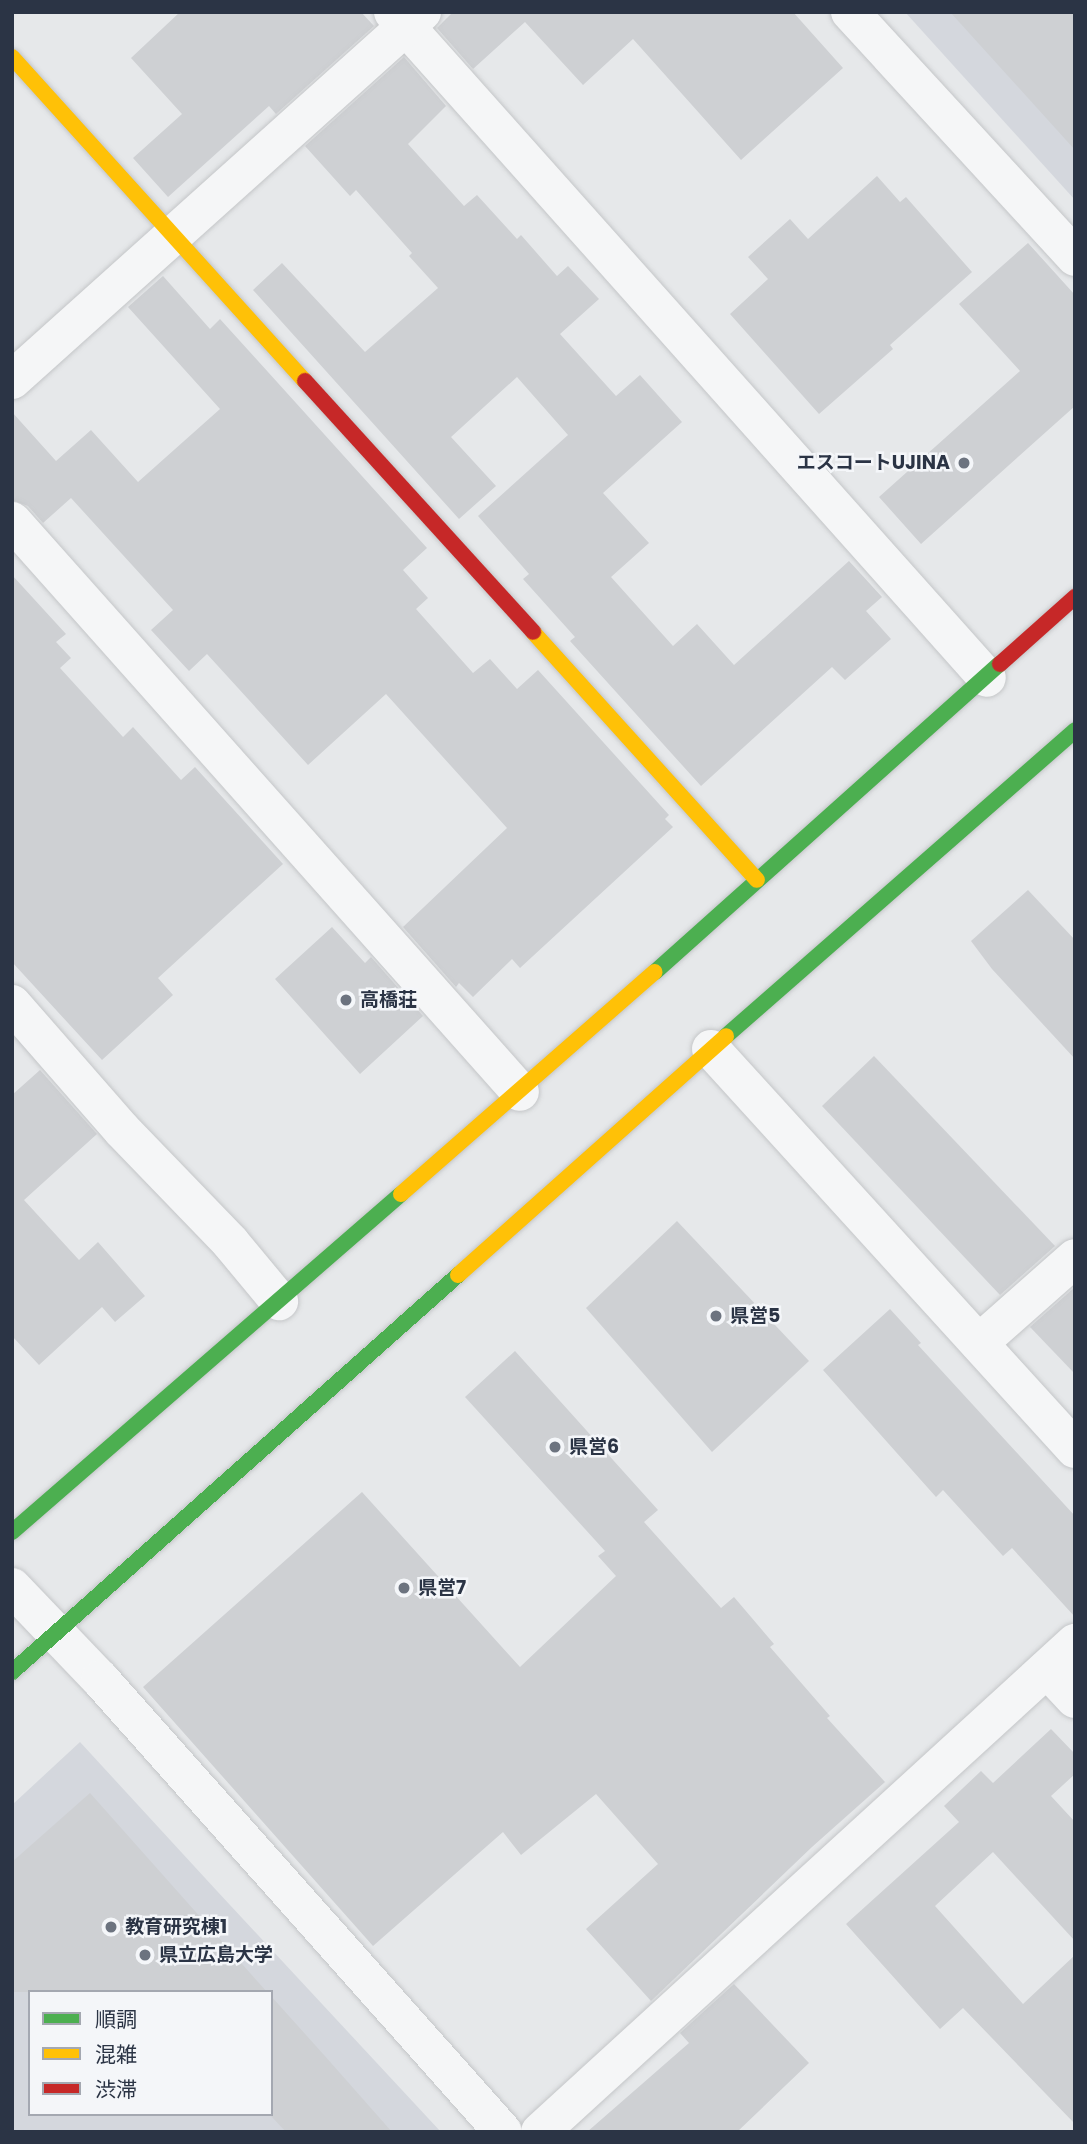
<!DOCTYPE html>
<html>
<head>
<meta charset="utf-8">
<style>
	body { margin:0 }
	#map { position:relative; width:1087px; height:2144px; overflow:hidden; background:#e6e8ea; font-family:Poppins,"Noto Sans JP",sans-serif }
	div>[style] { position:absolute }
	.built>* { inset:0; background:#d4d7dd }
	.building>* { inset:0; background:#ced0d3 }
	.roads { filter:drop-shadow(0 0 2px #c4c6c8) drop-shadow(0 0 2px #c4c6c8) }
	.street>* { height:38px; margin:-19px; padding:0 19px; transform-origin:19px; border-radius:19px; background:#f5f6f7 }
	.fast>* { height:16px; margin:-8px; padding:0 8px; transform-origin:8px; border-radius:8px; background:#4caf50 }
	.slow>* { height:16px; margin:-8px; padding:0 8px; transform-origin:8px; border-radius:8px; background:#ffc107 }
	.jam>* { height:16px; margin:-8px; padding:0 8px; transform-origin:8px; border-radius:8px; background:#c62828 }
	.dots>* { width:19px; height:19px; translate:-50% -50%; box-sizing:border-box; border:4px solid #f4f6f9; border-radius:50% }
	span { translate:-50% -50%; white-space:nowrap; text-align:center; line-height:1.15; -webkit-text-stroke:5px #f4f6f9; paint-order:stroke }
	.poi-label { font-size:19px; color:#2b3445; font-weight:700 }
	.right { translate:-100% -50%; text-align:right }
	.left { translate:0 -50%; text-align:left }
	.frame { position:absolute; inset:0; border:14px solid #2b3445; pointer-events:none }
	.legend { position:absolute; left:28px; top:1990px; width:245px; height:126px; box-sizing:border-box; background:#f4f6f9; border:2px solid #a4a8b1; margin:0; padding:9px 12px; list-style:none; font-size:21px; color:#2b3445 }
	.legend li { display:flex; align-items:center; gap:14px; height:35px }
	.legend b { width:35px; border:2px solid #a4a8b1 }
</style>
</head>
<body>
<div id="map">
	<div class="built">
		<i style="clip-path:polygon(905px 12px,1075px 12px,1075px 200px)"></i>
		<i style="clip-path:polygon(evenodd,80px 1742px,217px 1891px,441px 2132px,12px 2132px,12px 1805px,80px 1742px,30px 1992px,271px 1992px,271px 2114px,30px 2114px,30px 1992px)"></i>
	</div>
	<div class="building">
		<i style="clip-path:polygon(180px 12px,361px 12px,374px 26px,276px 114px,269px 106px,168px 197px,133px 158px,182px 114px,131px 58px)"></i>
		<i style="clip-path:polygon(453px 12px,793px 12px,843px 68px,741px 160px,633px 39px,583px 85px,525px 22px,473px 69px,437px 28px)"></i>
		<i style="clip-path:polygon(950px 12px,1075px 12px,1075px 150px)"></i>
		<i style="clip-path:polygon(404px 57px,446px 106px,408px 144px,464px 206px,477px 195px,517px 239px,521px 235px,557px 276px,568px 266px,599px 299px,560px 334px,616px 396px,640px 375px,682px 422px,603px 493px,649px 543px,611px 577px,673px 646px,697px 624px,734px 665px,849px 561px,882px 597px,866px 611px,891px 639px,845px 680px,832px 667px,701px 786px,570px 641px,575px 637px,523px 579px,529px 574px,478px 516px,568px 435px,517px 377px,451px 437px,496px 486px,459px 519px,253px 290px,282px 263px,365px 352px,438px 288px,409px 256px,412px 253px,356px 190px,350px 196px,305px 146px)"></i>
		<i style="clip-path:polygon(877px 176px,900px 202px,906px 197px,972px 272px,890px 345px,893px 349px,819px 414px,730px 314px,768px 279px,748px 257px,790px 219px,808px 239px)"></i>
		<i style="clip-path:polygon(1028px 243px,1075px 295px,1075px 406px,921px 544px,879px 497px,1020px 371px,959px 304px)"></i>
		<i style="clip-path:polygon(163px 276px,210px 329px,220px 319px,427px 548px,403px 570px,428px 598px,416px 609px,473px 673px,490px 659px,517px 689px,538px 670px,669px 815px,665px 819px,673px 827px,520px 968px,512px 959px,473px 997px,459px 983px,456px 987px,403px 927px,507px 828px,386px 694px,308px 765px,207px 654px,189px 671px,151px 630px,173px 610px,71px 498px,43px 523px,28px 506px,12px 500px,12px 412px,56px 461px,91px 430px,138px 482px,220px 409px,128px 307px)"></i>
		<i style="clip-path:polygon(12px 575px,66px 634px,56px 642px,71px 658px,60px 668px,123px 737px,133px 727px,181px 780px,195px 767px,283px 864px,158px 978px,173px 995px,102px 1060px,12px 962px)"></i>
		<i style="clip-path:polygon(1028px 890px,1075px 940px,1075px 1059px,992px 969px,971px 941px)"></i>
		<i style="clip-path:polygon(332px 927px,365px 963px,371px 957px,423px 1016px,360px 1074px,275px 979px)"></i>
		<i style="clip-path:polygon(874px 1056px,1055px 1246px,1000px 1295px,822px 1106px)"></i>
		<i style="clip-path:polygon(40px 1070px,97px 1134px,24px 1200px,79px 1260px,98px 1242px,145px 1296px,115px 1322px,102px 1307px,39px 1365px,12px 1336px,12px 1095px)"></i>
		<i style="clip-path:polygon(677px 1221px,809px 1361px,712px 1452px,586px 1308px)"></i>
		<i style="clip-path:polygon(1075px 1287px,1075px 1374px,1030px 1327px)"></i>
		<i style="clip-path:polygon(890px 1309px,921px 1343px,918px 1345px,1075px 1516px,1075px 1617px,1012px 1548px,1003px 1556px,943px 1490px,936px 1497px,823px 1370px)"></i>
		<i style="clip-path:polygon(515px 1351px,658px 1510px,644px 1522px,721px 1608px,734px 1597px,774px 1644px,770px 1647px,830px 1716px,827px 1718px,885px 1782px,812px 1847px,651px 2001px,586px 1929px,658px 1864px,596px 1794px,521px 1855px,503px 1832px,373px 1946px,143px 1687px,362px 1492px,520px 1667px,616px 1576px,598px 1556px,605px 1551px,465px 1397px)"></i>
		<i style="clip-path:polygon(1051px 1729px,1075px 1754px,1075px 1774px,1051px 1796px,1075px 1822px,1075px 1941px,993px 1852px,935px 1906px,1023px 2004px,1075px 1955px,1075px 2124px,963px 2008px,940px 2029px,846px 1924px,959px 1822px,944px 1806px,981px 1771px,993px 1783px)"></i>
		<i style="clip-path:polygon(90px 1793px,267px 1992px,12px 1992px,12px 1862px)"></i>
		<i style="clip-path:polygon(734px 1984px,809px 2063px,737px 2132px,587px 2132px,689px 2043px,680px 2033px)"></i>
		<i style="clip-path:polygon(271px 1996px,324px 2055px,392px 2132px,286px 2132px,271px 2116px)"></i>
	</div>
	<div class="roads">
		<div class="street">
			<i style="left:393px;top:12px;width:892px;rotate:48.27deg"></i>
			<i style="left:850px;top:12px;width:333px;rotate:47.4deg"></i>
			<i style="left:12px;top:380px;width:551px;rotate:-41.91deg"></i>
			<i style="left:12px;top:521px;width:764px;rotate:48.34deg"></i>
			<i style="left:12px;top:1004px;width:167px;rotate:48.9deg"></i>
			<i style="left:122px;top:1130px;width:156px;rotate:46deg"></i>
			<i style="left:230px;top:1242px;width:77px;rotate:50.3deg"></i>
			<i style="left:711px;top:1049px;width:541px;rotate:47.7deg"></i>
			<i style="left:979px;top:1343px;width:128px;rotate:-41.5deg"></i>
			<i style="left:12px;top:1587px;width:127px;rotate:46.3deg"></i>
			<i style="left:100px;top:1679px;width:606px;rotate:48.34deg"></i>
			<i style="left:1047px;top:1669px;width:41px;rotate:47deg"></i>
			<i style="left:540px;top:2132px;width:725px;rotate:-42.43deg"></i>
		</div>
		<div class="fast">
			<i style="left:655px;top:972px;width:462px;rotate:-41.8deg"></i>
			<i style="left:726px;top:1036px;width:464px;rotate:-41.2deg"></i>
			<i style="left:12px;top:1532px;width:515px;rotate:-40.99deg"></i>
			<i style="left:12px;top:1672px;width:597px;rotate:-41.67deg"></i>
		</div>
		<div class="slow">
			<i style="left:12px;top:57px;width:437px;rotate:47.9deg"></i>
			<i style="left:533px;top:632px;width:334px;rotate:47.9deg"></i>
			<i style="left:401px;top:1194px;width:337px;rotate:-41.2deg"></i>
			<i style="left:458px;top:1275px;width:359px;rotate:-41.7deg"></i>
		</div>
		<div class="jam">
			<i style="left:305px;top:381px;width:339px;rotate:47.7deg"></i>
			<i style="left:1000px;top:664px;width:101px;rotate:-41.8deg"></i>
		</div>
	</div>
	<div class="dots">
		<i style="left:964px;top:463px;background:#6c737f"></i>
		<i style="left:346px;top:1000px;background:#6c737f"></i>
		<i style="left:716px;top:1316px;background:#6c737f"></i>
		<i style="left:555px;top:1447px;background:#6c737f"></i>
		<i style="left:404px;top:1588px;background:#6c737f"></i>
		<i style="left:111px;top:1927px;background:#6c737f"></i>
		<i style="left:145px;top:1955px;background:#6c737f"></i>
	</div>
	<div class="poi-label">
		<span class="right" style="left:950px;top:463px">エスコートUJINA</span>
		<span class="left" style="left:360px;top:1000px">高橋荘</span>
		<span class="left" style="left:730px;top:1316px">県営5</span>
		<span class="left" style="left:569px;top:1447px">県営6</span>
		<span class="left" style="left:418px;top:1588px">県営7</span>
		<span class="left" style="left:125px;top:1927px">教育研究棟1</span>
		<span class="left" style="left:159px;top:1955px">県立広島大学</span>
	</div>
	<div class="frame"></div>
	<ul class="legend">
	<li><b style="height:9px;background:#4caf50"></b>順調</li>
	<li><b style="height:9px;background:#ffc107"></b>混雑</li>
	<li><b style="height:9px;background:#c62828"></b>渋滞</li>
	</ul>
</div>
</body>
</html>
